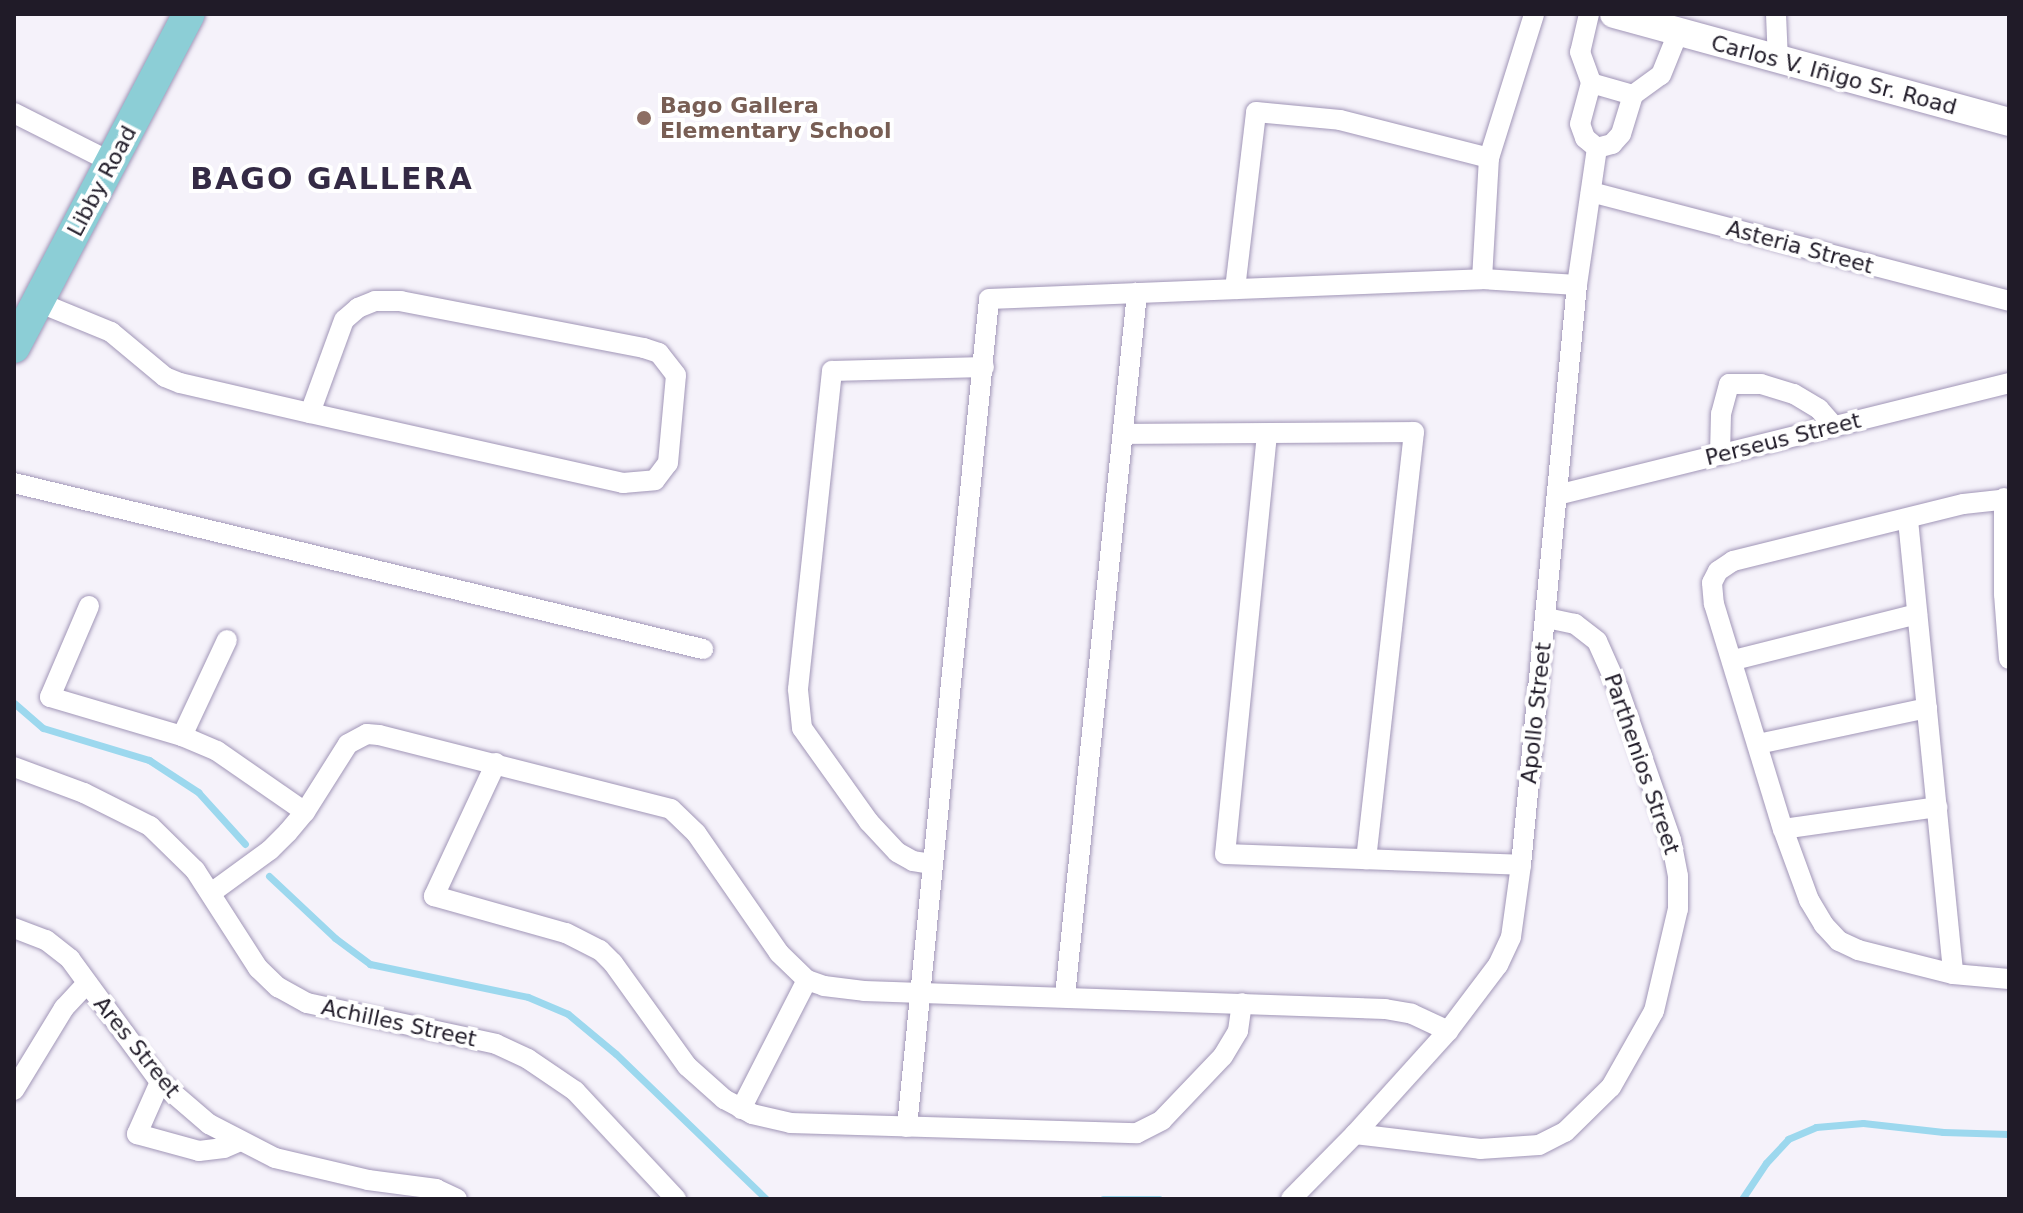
<!DOCTYPE html>
<html>
<head>
<meta charset="utf-8">
<style>
	body { margin:0 }
	#map { position:relative; width:2023px; height:1213px; overflow:hidden; background:#f5f2fa; font-family:"DejaVu Sans",sans-serif }
	div>[style] { position:absolute }
	.stream>* { height:7px; margin:-3.5px; padding:0 3.5px; transform-origin:3.5px; border-radius:3.5px; background:#9cd8ee }
	.roads { filter:drop-shadow(0 0 2px #a196b7) drop-shadow(0 0 2px #a196b7) }
	.street>* { height:20px; margin:-10px; padding:0 10px; transform-origin:10px; border-radius:10px; background:#fff }
	.secondary>* { height:28px; margin:-14px; padding:0 14px; transform-origin:14px; border-radius:14px; background:#fff }
	.primary>* { height:32px; margin:-16px; padding:0 16px; transform-origin:16px; border-radius:16px; background:#8cced6 }
	.dots>* { width:22px; height:22px; translate:-50% -50%; box-sizing:border-box; border:4px solid #fff; border-radius:50% }
	span { translate:-50% -50%; white-space:nowrap; text-align:center; line-height:1.15; -webkit-text-stroke:8px #fff; paint-order:stroke }
	.street-label { font-size:22px; color:#201b28 }
	.education-label { font-size:22px; color:#785e54; font-weight:700 }
	.left { translate:0 -50%; text-align:left }
	.district-label { font-size:30px; color:#342a45; font-weight:700; letter-spacing:2px }
	.frame { position:absolute; inset:0; border:16px solid #201b28; pointer-events:none }
</style>
</head>
<body>
<div id="map">
	<div class="stream">
		<i style="left:14px;top:703px;width:38px;rotate:41deg"></i>
		<i style="left:43px;top:728px;width:111px;rotate:16.8deg"></i>
		<i style="left:149px;top:760px;width:59px;rotate:33.1deg"></i>
		<i style="left:198px;top:792px;width:70px;rotate:47.9deg"></i>
		<i style="left:269px;top:876px;width:91px;rotate:43.2deg"></i>
		<i style="left:335px;top:938px;width:44px;rotate:36.6deg"></i>
		<i style="left:370px;top:964px;width:161px;rotate:11.8deg"></i>
		<i style="left:528px;top:997px;width:43px;rotate:23deg"></i>
		<i style="left:568px;top:1014px;width:62px;rotate:39.8deg"></i>
		<i style="left:616px;top:1054px;width:209px;rotate:44deg"></i>
		<i style="left:1103px;top:1199px;width:56px"></i>
		<i style="left:1742px;top:1199px;width:43px;rotate:-56.3deg"></i>
		<i style="left:1766px;top:1163px;width:33px;rotate:-47deg"></i>
		<i style="left:1788px;top:1139px;width:30px;rotate:-23deg"></i>
		<i style="left:1816px;top:1127px;width:47px;rotate:-4.9deg"></i>
		<i style="left:1863px;top:1123px;width:81px;rotate:6.4deg"></i>
		<i style="left:1943px;top:1132px;width:66px;rotate:1.7deg"></i>
	</div>
	<div class="roads">
		<div class="street">
			<i style="left:1589px;top:14px;width:39px;rotate:103deg"></i>
			<i style="left:1580px;top:52px;width:33px;rotate:70deg"></i>
			<i style="left:1591px;top:83px;width:42px;rotate:105deg"></i>
			<i style="left:1580px;top:124px;width:15px;rotate:70deg"></i>
			<i style="left:1585px;top:138px;width:16px;rotate:40deg"></i>
			<i style="left:1597px;top:148px;width:16px;rotate:-15deg"></i>
			<i style="left:1612px;top:144px;width:13px;rotate:-48deg"></i>
			<i style="left:1621px;top:134px;width:41px;rotate:-72.9deg"></i>
			<i style="left:1633px;top:95px;width:34px;rotate:-36deg"></i>
			<i style="left:1661px;top:75px;width:45px;rotate:-68deg"></i>
			<i style="left:1776px;top:14px;width:48px;rotate:87.6deg"></i>
			<i style="left:1591px;top:83px;width:44px;rotate:15.9deg"></i>
			<i style="left:14px;top:113px;width:109px;rotate:26.8deg"></i>
			<i style="left:1591px;top:192px;width:432px;rotate:14.6deg"></i>
			<i style="left:1482px;top:279px;width:121px;rotate:-86.7deg"></i>
			<i style="left:1489px;top:158px;width:151px;rotate:-72.6deg"></i>
			<i style="left:1235px;top:289px;width:178px;rotate:-83.2deg"></i>
			<i style="left:1256px;top:112px;width:84px;rotate:5.4deg"></i>
			<i style="left:1340px;top:120px;width:154px;rotate:14.3deg"></i>
			<i style="left:38px;top:302px;width:79px;rotate:22.3deg"></i>
			<i style="left:111px;top:332px;width:70px;rotate:39.8deg"></i>
			<i style="left:165px;top:377px;width:16px;rotate:22deg"></i>
			<i style="left:180px;top:383px;width:133px;rotate:13deg"></i>
			<i style="left:310px;top:413px;width:321px;rotate:12.6deg"></i>
			<i style="left:623px;top:483px;width:32px;rotate:-5deg"></i>
			<i style="left:655px;top:480px;width:21px;rotate:-53deg"></i>
			<i style="left:668px;top:463px;width:88px;rotate:-84.8deg"></i>
			<i style="left:676px;top:375px;width:28px;rotate:-128deg"></i>
			<i style="left:659px;top:353px;width:16px;rotate:-162deg"></i>
			<i style="left:644px;top:348px;width:248px;rotate:-169.1deg"></i>
			<i style="left:401px;top:301px;width:26px;rotate:180deg"></i>
			<i style="left:375px;top:301px;width:18px;rotate:158deg"></i>
			<i style="left:358px;top:308px;width:18px;rotate:139deg"></i>
			<i style="left:344px;top:320px;width:99px;rotate:110.1deg"></i>
			<i style="left:1729px;top:384px;width:32px"></i>
			<i style="left:1761px;top:384px;width:34px;rotate:17deg"></i>
			<i style="left:1794px;top:394px;width:29px;rotate:31deg"></i>
			<i style="left:1819px;top:409px;width:23px;rotate:49deg"></i>
			<i style="left:1123px;top:434px;width:291px;rotate:-0.4deg"></i>
			<i style="left:1414px;top:432px;width:430px;rotate:96.4deg"></i>
			<i style="left:1267px;top:434px;width:422px;rotate:95.7deg"></i>
			<i style="left:1225px;top:854px;width:296px;rotate:2.1deg"></i>
			<i style="left:1720px;top:455px;width:41px;rotate:-88.6deg"></i>
			<i style="left:1721px;top:414px;width:31px;rotate:-75deg"></i>
			<i style="left:14px;top:483px;width:709px;rotate:13.55deg"></i>
			<i style="left:1557px;top:495px;width:466px;rotate:-13.9deg"></i>
			<i style="left:2004px;top:498px;width:96px;rotate:90deg"></i>
			<i style="left:2004px;top:594px;width:65px;rotate:85.6deg"></i>
			<i style="left:2009px;top:499px;width:46px;rotate:173.8deg"></i>
			<i style="left:1963px;top:504px;width:237px;rotate:166.1deg"></i>
			<i style="left:1733px;top:561px;width:18px;rotate:146deg"></i>
			<i style="left:1718px;top:571px;width:13px;rotate:117deg"></i>
			<i style="left:1712px;top:583px;width:21px;rotate:85deg"></i>
			<i style="left:1714px;top:604px;width:235px;rotate:73deg"></i>
			<i style="left:1783px;top:829px;width:76px;rotate:69.9deg"></i>
			<i style="left:1809px;top:900px;width:29px;rotate:59deg"></i>
			<i style="left:1824px;top:925px;width:22px;rotate:47deg"></i>
			<i style="left:1839px;top:941px;width:21px;rotate:25deg"></i>
			<i style="left:1858px;top:950px;width:98px;rotate:14.2deg"></i>
			<i style="left:1953px;top:974px;width:56px;rotate:5.1deg"></i>
			<i style="left:1908px;top:520px;width:456px;rotate:84.3deg"></i>
			<i style="left:89px;top:606px;width:99px;rotate:113.2deg"></i>
			<i style="left:50px;top:697px;width:138px;rotate:16.5deg"></i>
			<i style="left:182px;top:736px;width:38px;rotate:23deg"></i>
			<i style="left:217px;top:751px;width:107px;rotate:34.7deg"></i>
			<i style="left:1734px;top:660px;width:189px;rotate:-14.1deg"></i>
			<i style="left:182px;top:736px;width:106px;rotate:-64.9deg"></i>
			<i style="left:1758px;top:744px;width:173px;rotate:-12deg"></i>
			<i style="left:496px;top:763px;width:147px;rotate:115deg"></i>
			<i style="left:434px;top:896px;width:137px;rotate:15.7deg"></i>
			<i style="left:566px;top:933px;width:38px;rotate:27deg"></i>
			<i style="left:600px;top:950px;width:18px;rotate:45deg"></i>
			<i style="left:613px;top:963px;width:127px;rotate:54.3deg"></i>
			<i style="left:687px;top:1066px;width:50px;rotate:41.7deg"></i>
			<i style="left:724px;top:1099px;width:32px;rotate:28deg"></i>
			<i style="left:752px;top:1114px;width:39px;rotate:13deg"></i>
			<i style="left:790px;top:1123px;width:347px;rotate:1.7deg"></i>
			<i style="left:1137px;top:1133px;width:28px;rotate:-27deg"></i>
			<i style="left:1162px;top:1120px;width:88px;rotate:-46.4deg"></i>
			<i style="left:1223px;top:1056px;width:29px;rotate:-59deg"></i>
			<i style="left:1238px;top:1031px;width:28px;rotate:-82deg"></i>
			<i style="left:14px;top:767px;width:75px;rotate:20.4deg"></i>
			<i style="left:84px;top:793px;width:74px;rotate:26.6deg"></i>
			<i style="left:150px;top:826px;width:63px;rotate:44.4deg"></i>
			<i style="left:195px;top:870px;width:117px;rotate:57.3deg"></i>
			<i style="left:258px;top:968px;width:28px;rotate:44deg"></i>
			<i style="left:278px;top:987px;width:33px;rotate:29deg"></i>
			<i style="left:307px;top:1003px;width:193px;rotate:12.2deg"></i>
			<i style="left:496px;top:1044px;width:35px;rotate:25deg"></i>
			<i style="left:528px;top:1059px;width:57px;rotate:34.2deg"></i>
			<i style="left:575px;top:1091px;width:148px;rotate:46.9deg"></i>
			<i style="left:1783px;top:829px;width:156px;rotate:-8.1deg"></i>
			<i style="left:932px;top:864px;width:19px;rotate:-171deg"></i>
			<i style="left:913px;top:861px;width:18px;rotate:-151deg"></i>
			<i style="left:897px;top:852px;width:41px;rotate:-133deg"></i>
			<i style="left:869px;top:822px;width:115px;rotate:-125.5deg"></i>
			<i style="left:802px;top:728px;width:39px;rotate:-96deg"></i>
			<i style="left:798px;top:689px;width:320px;rotate:-83.9deg"></i>
			<i style="left:832px;top:371px;width:152px;rotate:-1.5deg"></i>
			<i style="left:211px;top:893px;width:73px;rotate:-36.1deg"></i>
			<i style="left:270px;top:850px;width:25px;rotate:-45deg"></i>
			<i style="left:288px;top:832px;width:26px;rotate:-50deg"></i>
			<i style="left:305px;top:812px;width:80px;rotate:-57.7deg"></i>
			<i style="left:348px;top:744px;width:21px;rotate:-28deg"></i>
			<i style="left:367px;top:734px;width:12px;rotate:5deg"></i>
			<i style="left:379px;top:735px;width:301px;rotate:14.2deg"></i>
			<i style="left:671px;top:809px;width:35px;rotate:44deg"></i>
			<i style="left:696px;top:833px;width:146px;rotate:55.3deg"></i>
			<i style="left:779px;top:953px;width:39px;rotate:44deg"></i>
			<i style="left:807px;top:980px;width:18px;rotate:19deg"></i>
			<i style="left:824px;top:986px;width:40px;rotate:7.1deg"></i>
			<i style="left:864px;top:991px;width:521px;rotate:1.98deg"></i>
			<i style="left:1385px;top:1009px;width:27px;rotate:10deg"></i>
			<i style="left:1412px;top:1014px;width:40px;rotate:25deg"></i>
			<i style="left:14px;top:928px;width:34px;rotate:21deg"></i>
			<i style="left:46px;top:940px;width:31px;rotate:38deg"></i>
			<i style="left:70px;top:959px;width:152px;rotate:53.8deg"></i>
			<i style="left:160px;top:1082px;width:65px;rotate:40.6deg"></i>
			<i style="left:209px;top:1124px;width:74px;rotate:27.3deg"></i>
			<i style="left:275px;top:1158px;width:96px;rotate:13.3deg"></i>
			<i style="left:368px;top:1180px;width:69px;rotate:7.5deg"></i>
			<i style="left:436px;top:1189px;width:23px;rotate:25deg"></i>
			<i style="left:1065px;top:996px;width:707px;rotate:-84.15deg"></i>
			<i style="left:160px;top:1082px;width:57px;rotate:113.9deg"></i>
			<i style="left:137px;top:1134px;width:64px;rotate:15.3deg"></i>
			<i style="left:199px;top:1151px;width:25px;rotate:-7deg"></i>
			<i style="left:224px;top:1148px;width:15px;rotate:-23deg"></i>
			<i style="left:14px;top:1090px;width:96px;rotate:-58.6deg"></i>
			<i style="left:64px;top:1008px;width:34px;rotate:-47deg"></i>
			<i style="left:741px;top:1109px;width:145px;rotate:-62.9deg"></i>
			<i style="left:907px;top:1127px;width:832px;rotate:-84.34deg"></i>
			<i style="left:989px;top:299px;width:493px;rotate:-2.3deg"></i>
			<i style="left:1482px;top:279px;width:95px;rotate:3.6deg"></i>
			<i style="left:1355px;top:1134px;width:126px;rotate:6.8deg"></i>
			<i style="left:1480px;top:1149px;width:59px;rotate:-3.9deg"></i>
			<i style="left:1539px;top:1145px;width:29px;rotate:-27deg"></i>
			<i style="left:1565px;top:1132px;width:64px;rotate:-44.4deg"></i>
			<i style="left:1611px;top:1087px;width:87px;rotate:-60.5deg"></i>
			<i style="left:1654px;top:1011px;width:105px;rotate:-76.8deg"></i>
			<i style="left:1678px;top:909px;width:33px;rotate:-90deg"></i>
			<i style="left:1678px;top:876px;width:37px;rotate:-101deg"></i>
			<i style="left:1671px;top:840px;width:161px;rotate:-109.2deg"></i>
			<i style="left:1618px;top:688px;width:51px;rotate:-114.1deg"></i>
			<i style="left:1597px;top:641px;width:28px;rotate:-142deg"></i>
			<i style="left:1575px;top:624px;width:30px;rotate:-168deg"></i>
			<i style="left:1291px;top:1199px;width:91px;rotate:-45.4deg"></i>
			<i style="left:1355px;top:1134px;width:139px;rotate:-47.9deg"></i>
			<i style="left:1448px;top:1031px;width:83px;rotate:-52.9deg"></i>
			<i style="left:1498px;top:965px;width:31px;rotate:-65deg"></i>
			<i style="left:1511px;top:937px;width:73px;rotate:-82.1deg"></i>
			<i style="left:1521px;top:865px;width:583px;rotate:-84.49deg"></i>
			<i style="left:1577px;top:285px;width:138px;rotate:-81.7deg"></i>
		</div>
		<div class="secondary">
			<i style="left:1614px;top:14px;width:409px;rotate:15.3deg"></i>
		</div>
		<div class="primary">
			<i style="left:14px;top:347px;width:376px;rotate:-62.3deg"></i>
		</div>
	</div>
	<div class="dots">
		<i style="left:644px;top:118px;background:#8d6e63"></i>
	</div>
	<div class="street-label">
		<span style="left:1834px;top:75px;rotate:15deg">Carlos V. Iñigo Sr. Road</span>
		<span style="left:102px;top:181px;rotate:-62deg">Libby Road</span>
		<span style="left:1800px;top:247px;rotate:15deg">Asteria Street</span>
		<span style="left:1783px;top:439px;rotate:-14deg">Perseus Street</span>
		<span style="left:1536px;top:713px;rotate:-84deg">Apollo Street</span>
		<span style="left:1642px;top:764px;rotate:71deg">Parthenios Street</span>
		<span style="left:399px;top:1023px;rotate:12deg">Achilles Street</span>
		<span style="left:137px;top:1047px;rotate:51deg">Ares Street</span>
	</div>
	<div class="education-label">
		<span class="left" style="left:660px;top:118px">Bago Gallera<br>Elementary School</span>
	</div>
	<div class="district-label">
		<span style="left:332px;top:179px">BAGO GALLERA</span>
	</div>
	<div class="frame"></div>
</div>
</body>
</html>
